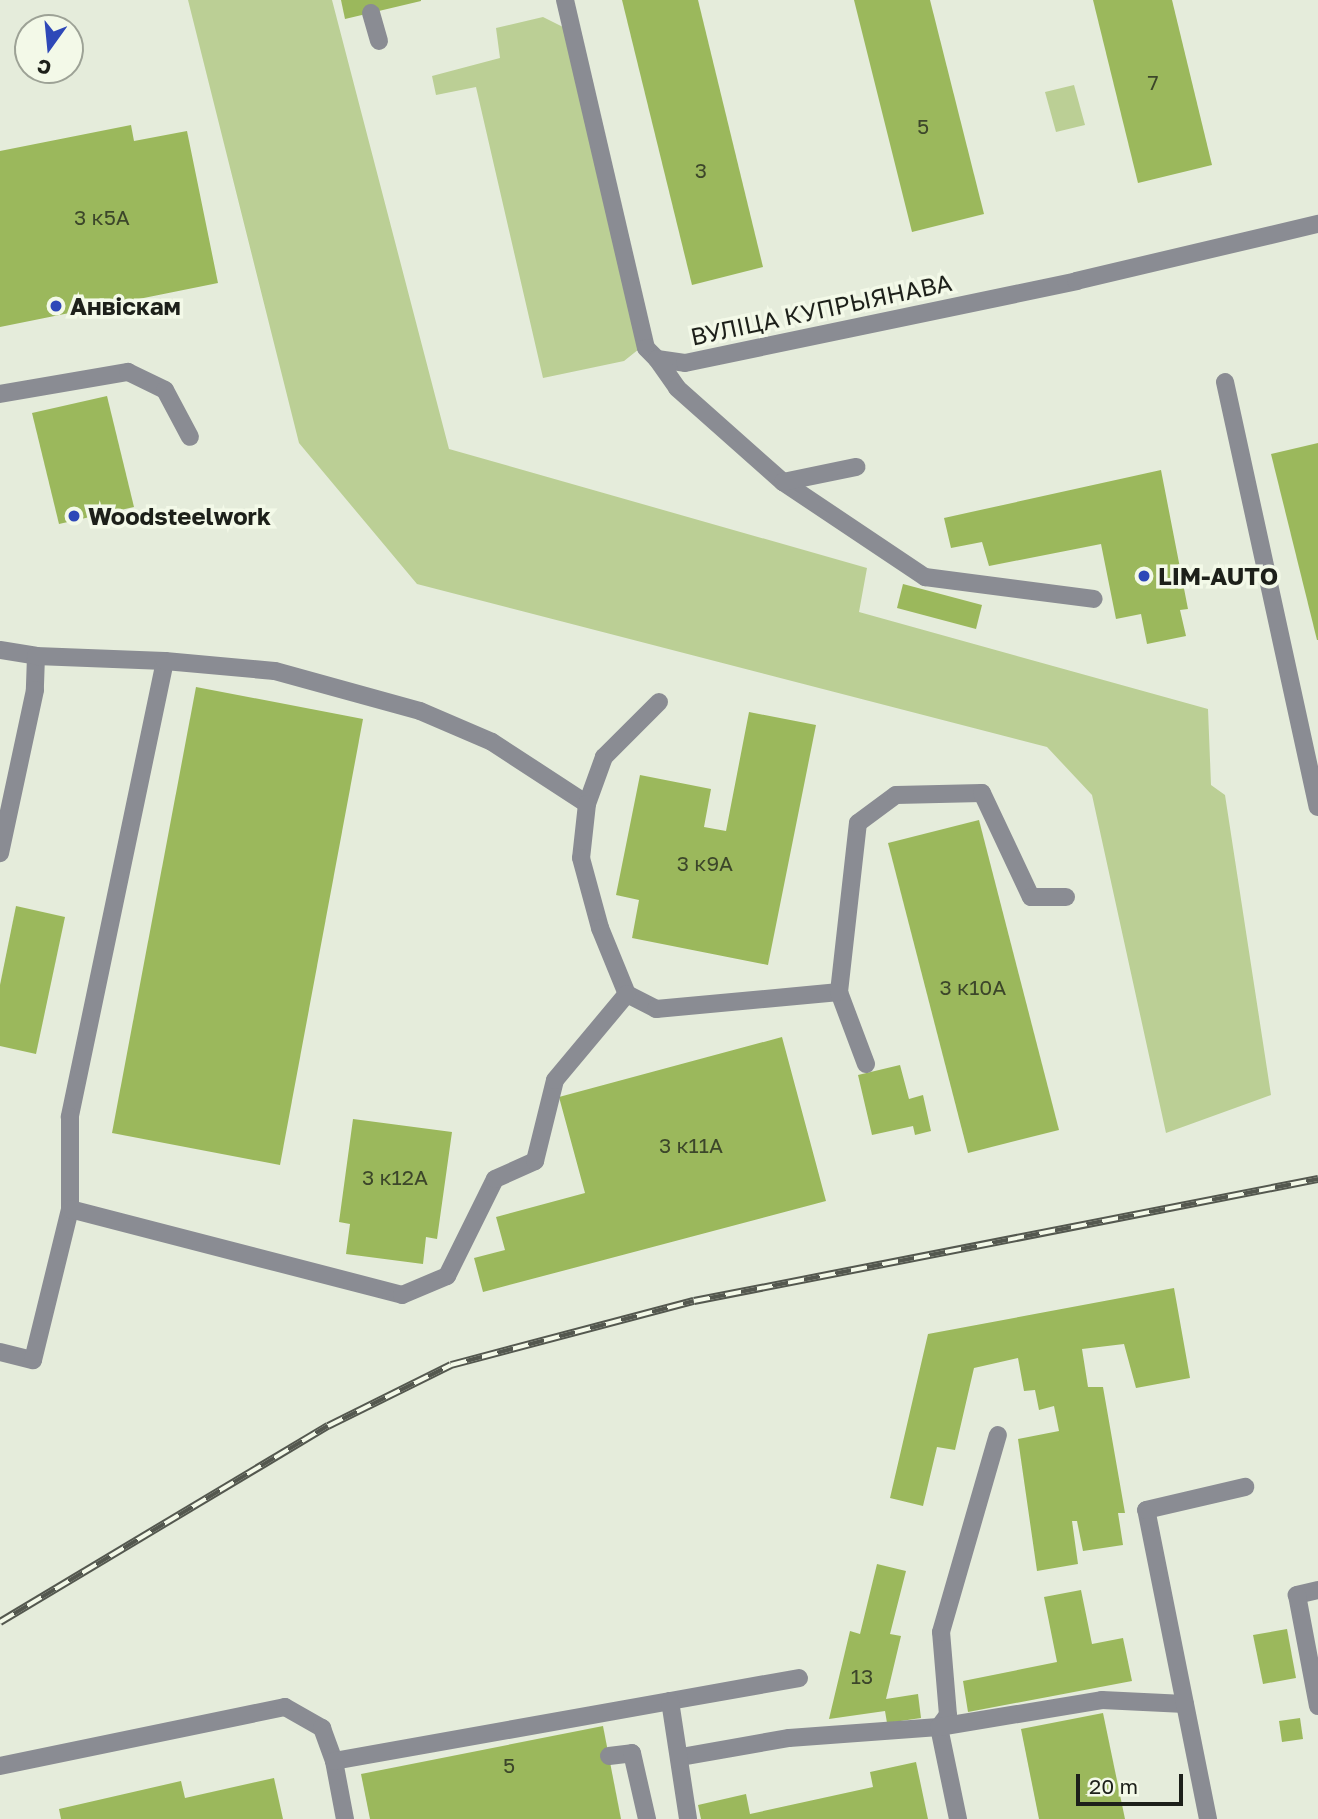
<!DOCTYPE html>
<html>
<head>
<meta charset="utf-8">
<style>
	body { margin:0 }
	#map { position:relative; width:1318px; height:1819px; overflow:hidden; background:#e5ecdb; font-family:"Golos Text",sans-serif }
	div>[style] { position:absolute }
	.green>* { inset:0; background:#bbcf95 }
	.building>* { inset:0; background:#9bb85c }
	.minor>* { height:18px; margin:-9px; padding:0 9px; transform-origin:9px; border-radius:9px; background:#8a8c93 }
	.rail>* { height:8px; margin-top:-4px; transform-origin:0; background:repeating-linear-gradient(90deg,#f3f9e8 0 16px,#54584f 0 32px); box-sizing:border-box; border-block:2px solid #54584f }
	.dots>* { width:19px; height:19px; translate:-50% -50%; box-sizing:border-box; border:4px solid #f3f9e8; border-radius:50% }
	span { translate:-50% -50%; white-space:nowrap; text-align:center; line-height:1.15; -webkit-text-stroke:7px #f3f9e8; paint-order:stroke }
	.number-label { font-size:21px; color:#3c462a }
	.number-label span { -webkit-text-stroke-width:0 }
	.poi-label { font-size:24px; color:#1d201a; font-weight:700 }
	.left { translate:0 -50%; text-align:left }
	.street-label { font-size:24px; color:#1d201a }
	.north { position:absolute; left:14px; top:14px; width:70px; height:70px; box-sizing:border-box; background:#f3f9e8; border:2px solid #9da296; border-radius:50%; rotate:195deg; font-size:19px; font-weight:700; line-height:28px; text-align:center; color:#1d201a }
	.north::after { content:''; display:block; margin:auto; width:24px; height:32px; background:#2e48b8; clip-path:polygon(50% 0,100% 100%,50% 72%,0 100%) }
	.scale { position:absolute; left:1076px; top:1774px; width:107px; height:32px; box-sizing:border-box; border:4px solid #1d201a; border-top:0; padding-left:9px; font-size:21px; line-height:24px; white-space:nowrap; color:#1d201a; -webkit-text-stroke:5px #f3f9e8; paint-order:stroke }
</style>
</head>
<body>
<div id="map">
	<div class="green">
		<i style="clip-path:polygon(188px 0,332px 0,449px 449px,867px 568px,859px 612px,1208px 709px,1211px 785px,1225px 795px,1271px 1095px,1166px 1133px,1092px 795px,1047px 747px,417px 584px,299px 443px)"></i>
		<i style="clip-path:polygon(543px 17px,565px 28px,639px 349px,624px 361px,543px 378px,476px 87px,436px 95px,432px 76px,500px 58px,496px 28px)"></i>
		<i style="clip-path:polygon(1074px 85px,1085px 125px,1056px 132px,1045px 92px)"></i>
	</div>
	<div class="building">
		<i style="clip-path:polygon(341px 0,421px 0,421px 1px,345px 19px)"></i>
		<i style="clip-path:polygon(622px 0,698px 0,763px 267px,692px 285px)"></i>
		<i style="clip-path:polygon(854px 0,930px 0,984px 214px,912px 232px)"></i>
		<i style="clip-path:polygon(1093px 0,1172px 0,1212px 165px,1138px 183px)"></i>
		<i style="clip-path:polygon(131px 125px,134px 141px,187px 131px,218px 283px,0 327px,0 151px)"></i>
		<i style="clip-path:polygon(107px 396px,134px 507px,59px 524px,32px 413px)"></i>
		<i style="clip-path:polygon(1318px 443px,1318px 640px,1317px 640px,1271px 454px)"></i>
		<i style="clip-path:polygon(1161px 470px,1188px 609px,1180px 610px,1186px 636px,1147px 644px,1141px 614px,1116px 619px,1101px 544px,989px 566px,982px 542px,951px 548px,944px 518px)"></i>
		<i style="clip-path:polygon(903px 584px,982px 605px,976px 629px,897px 608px)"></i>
		<i style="clip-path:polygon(196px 687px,363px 719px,280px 1165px,112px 1133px)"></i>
		<i style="clip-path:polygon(749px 712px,816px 725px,768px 965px,632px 938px,639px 900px,616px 895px,640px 775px,711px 789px,704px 827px,726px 831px)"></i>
		<i style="clip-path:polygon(979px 820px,1059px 1130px,968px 1153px,888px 843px)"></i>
		<i style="clip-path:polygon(16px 906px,65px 917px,36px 1054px,0 1046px,0 985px)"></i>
		<i style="clip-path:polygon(782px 1037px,826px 1201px,483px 1292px,474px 1258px,505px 1250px,496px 1217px,585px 1193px,559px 1097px)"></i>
		<i style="clip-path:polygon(900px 1065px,909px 1099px,923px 1095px,931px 1131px,915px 1135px,913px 1126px,872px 1135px,858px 1075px)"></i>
		<i style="clip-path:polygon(353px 1119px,452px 1132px,437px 1239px,426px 1237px,423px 1264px,346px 1254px,350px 1224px,339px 1222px)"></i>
		<i style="clip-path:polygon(1174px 1288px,1190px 1378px,1136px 1388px,1124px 1344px,1082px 1349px,1088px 1387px,1103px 1387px,1125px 1513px,1118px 1513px,1123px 1545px,1083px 1551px,1077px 1521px,1072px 1521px,1078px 1564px,1037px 1571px,1018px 1439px,1059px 1431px,1054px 1406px,1039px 1410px,1035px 1390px,1024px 1391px,1018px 1358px,974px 1368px,955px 1450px,937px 1447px,923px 1506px,890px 1498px,928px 1334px)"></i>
		<i style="clip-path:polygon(877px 1564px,906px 1571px,890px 1634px,901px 1636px,886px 1699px,918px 1694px,921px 1718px,887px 1723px,885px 1711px,829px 1719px,850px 1631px,860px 1634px)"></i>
		<i style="clip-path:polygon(1081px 1590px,1092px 1644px,1123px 1638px,1132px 1681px,968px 1712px,963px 1681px,1057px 1662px,1044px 1597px)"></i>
		<i style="clip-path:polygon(1287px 1629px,1296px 1678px,1263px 1684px,1253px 1635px)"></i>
		<i style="clip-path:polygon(1103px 1713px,1125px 1819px,1039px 1819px,1021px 1729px)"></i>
		<i style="clip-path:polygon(1300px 1718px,1303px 1739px,1282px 1742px,1279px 1721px)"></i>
		<i style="clip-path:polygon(603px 1726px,621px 1819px,370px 1819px,361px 1774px)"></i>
		<i style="clip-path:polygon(916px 1762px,928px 1819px,701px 1819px,698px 1805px,746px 1794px,750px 1814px,873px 1787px,870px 1772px)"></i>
		<i style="clip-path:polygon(274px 1778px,283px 1819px,61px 1819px,59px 1809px,181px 1781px,185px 1798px)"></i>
	</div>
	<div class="minor">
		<i style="left:565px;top:0;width:357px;rotate:76.9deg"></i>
		<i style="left:646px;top:348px;width:16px;rotate:45deg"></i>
		<i style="left:657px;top:359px;width:28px;rotate:8deg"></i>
		<i style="left:685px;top:363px;width:400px;rotate:-11.8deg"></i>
		<i style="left:1076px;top:281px;width:249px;rotate:-13.3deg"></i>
		<i style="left:371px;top:13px;width:29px;rotate:74deg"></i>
		<i style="left:657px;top:359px;width:35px;rotate:55deg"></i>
		<i style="left:677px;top:388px;width:142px;rotate:41.6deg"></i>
		<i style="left:783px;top:482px;width:171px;rotate:33.8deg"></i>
		<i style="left:925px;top:577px;width:170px;rotate:7.4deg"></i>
		<i style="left:1225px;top:382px;width:435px;rotate:77.7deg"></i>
		<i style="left:0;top:394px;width:130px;rotate:-9.8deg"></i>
		<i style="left:128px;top:372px;width:41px;rotate:25.9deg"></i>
		<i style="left:165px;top:390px;width:53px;rotate:62deg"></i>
		<i style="left:783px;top:482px;width:75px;rotate:-11.6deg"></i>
		<i style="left:0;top:650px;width:36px;rotate:9deg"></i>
		<i style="left:36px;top:656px;width:34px;rotate:92deg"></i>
		<i style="left:35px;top:690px;width:167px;rotate:102.1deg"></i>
		<i style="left:36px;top:656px;width:129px;rotate:2.2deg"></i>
		<i style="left:165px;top:661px;width:466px;rotate:101.8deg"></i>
		<i style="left:70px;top:1117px;width:92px;rotate:90deg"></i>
		<i style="left:165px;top:661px;width:110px;rotate:5.2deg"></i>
		<i style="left:275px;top:671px;width:150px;rotate:15.4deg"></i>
		<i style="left:420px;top:711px;width:78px;rotate:23.3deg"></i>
		<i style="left:492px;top:742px;width:113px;rotate:33.1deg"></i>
		<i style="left:659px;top:702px;width:78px;rotate:135deg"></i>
		<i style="left:604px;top:757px;width:50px;rotate:109.9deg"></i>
		<i style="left:587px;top:804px;width:54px;rotate:96.3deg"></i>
		<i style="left:581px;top:858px;width:73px;rotate:74.8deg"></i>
		<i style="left:600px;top:928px;width:71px;rotate:67.8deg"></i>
		<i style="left:627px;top:994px;width:33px;rotate:27deg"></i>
		<i style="left:656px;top:1009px;width:184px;rotate:-5.3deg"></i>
		<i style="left:866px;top:1064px;width:77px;rotate:-110.6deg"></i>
		<i style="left:839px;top:992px;width:170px;rotate:-83.6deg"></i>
		<i style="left:858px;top:823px;width:47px;rotate:-36.4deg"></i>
		<i style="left:896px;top:795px;width:86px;rotate:-1.3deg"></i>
		<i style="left:982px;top:793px;width:115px;rotate:64.8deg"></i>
		<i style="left:1031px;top:897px;width:35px"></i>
		<i style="left:0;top:1352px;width:34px;rotate:14deg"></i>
		<i style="left:33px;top:1360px;width:155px;rotate:-76.2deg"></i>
		<i style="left:70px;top:1209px;width:343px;rotate:14.5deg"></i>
		<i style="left:402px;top:1295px;width:49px;rotate:-22.9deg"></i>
		<i style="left:447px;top:1276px;width:108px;rotate:-63.7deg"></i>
		<i style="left:495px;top:1179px;width:44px;rotate:-24.2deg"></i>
		<i style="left:535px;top:1161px;width:83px;rotate:-76.1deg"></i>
		<i style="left:555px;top:1080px;width:112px;rotate:-50.1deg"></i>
		<i style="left:1318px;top:1590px;width:22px;rotate:167deg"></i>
		<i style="left:1297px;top:1595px;width:113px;rotate:79.3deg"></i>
		<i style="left:670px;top:1701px;width:131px;rotate:-10.1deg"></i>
		<i style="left:609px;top:1756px;width:23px;rotate:-7deg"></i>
		<i style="left:632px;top:1753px;width:68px;rotate:77.2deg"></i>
		<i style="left:681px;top:1757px;width:110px;rotate:-10deg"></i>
		<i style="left:789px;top:1738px;width:150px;rotate:-4.2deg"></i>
		<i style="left:939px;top:1727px;width:15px;rotate:-53deg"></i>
		<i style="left:948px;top:1715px;width:83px;rotate:-94.8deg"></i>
		<i style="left:941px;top:1632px;width:205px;rotate:-73.9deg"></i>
		<i style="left:334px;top:1761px;width:59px;rotate:79.3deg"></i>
		<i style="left:0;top:1766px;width:291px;rotate:-11.7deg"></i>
		<i style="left:285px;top:1707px;width:43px;rotate:29.6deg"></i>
		<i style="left:322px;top:1728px;width:35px;rotate:70deg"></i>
		<i style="left:334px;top:1761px;width:341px;rotate:-10.1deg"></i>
		<i style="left:670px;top:1701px;width:119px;rotate:81.3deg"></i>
		<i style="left:958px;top:1819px;width:94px;rotate:-101.7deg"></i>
		<i style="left:939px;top:1727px;width:165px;rotate:-9.4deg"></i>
		<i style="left:1102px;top:1700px;width:83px;rotate:2.8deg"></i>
		<i style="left:1208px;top:1819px;width:315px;rotate:-101.3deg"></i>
		<i style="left:1146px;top:1510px;width:102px;rotate:-13.1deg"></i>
	</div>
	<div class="rail">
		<i style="left:0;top:1622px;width:382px;rotate:-30.9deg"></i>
		<i style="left:328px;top:1426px;width:137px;rotate:-26.4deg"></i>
		<i style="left:451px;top:1365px;width:251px;rotate:-14.8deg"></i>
		<i style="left:694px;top:1301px;width:636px;rotate:-11.06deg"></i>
	</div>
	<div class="dots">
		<i style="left:56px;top:306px;background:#2e48b8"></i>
		<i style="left:74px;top:516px;background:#2e48b8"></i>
		<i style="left:1144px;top:576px;background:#2e48b8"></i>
	</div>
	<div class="number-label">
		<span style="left:1153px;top:82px">7</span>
		<span style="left:923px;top:126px">5</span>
		<span style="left:701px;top:170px">3</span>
		<span style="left:102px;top:217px">3 к5А</span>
		<span style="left:705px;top:863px">3 к9А</span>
		<span style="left:973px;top:987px">3 к10А</span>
		<span style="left:691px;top:1145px">3 к11А</span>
		<span style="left:395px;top:1177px">3 к12А</span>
		<span style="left:862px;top:1676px">13</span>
		<span style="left:509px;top:1765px">5</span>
	</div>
	<div class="poi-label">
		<span class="left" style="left:70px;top:306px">Анвіскам</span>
		<span class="left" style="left:88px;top:516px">Woodsteelwork</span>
		<span class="left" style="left:1158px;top:576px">LIM-AUTO</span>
	</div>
	<div class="street-label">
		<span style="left:821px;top:309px;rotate:-12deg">ВУЛІЦА КУПРЫЯНАВА</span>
	</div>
	<div class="north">С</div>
	<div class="scale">20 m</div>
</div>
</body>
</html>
